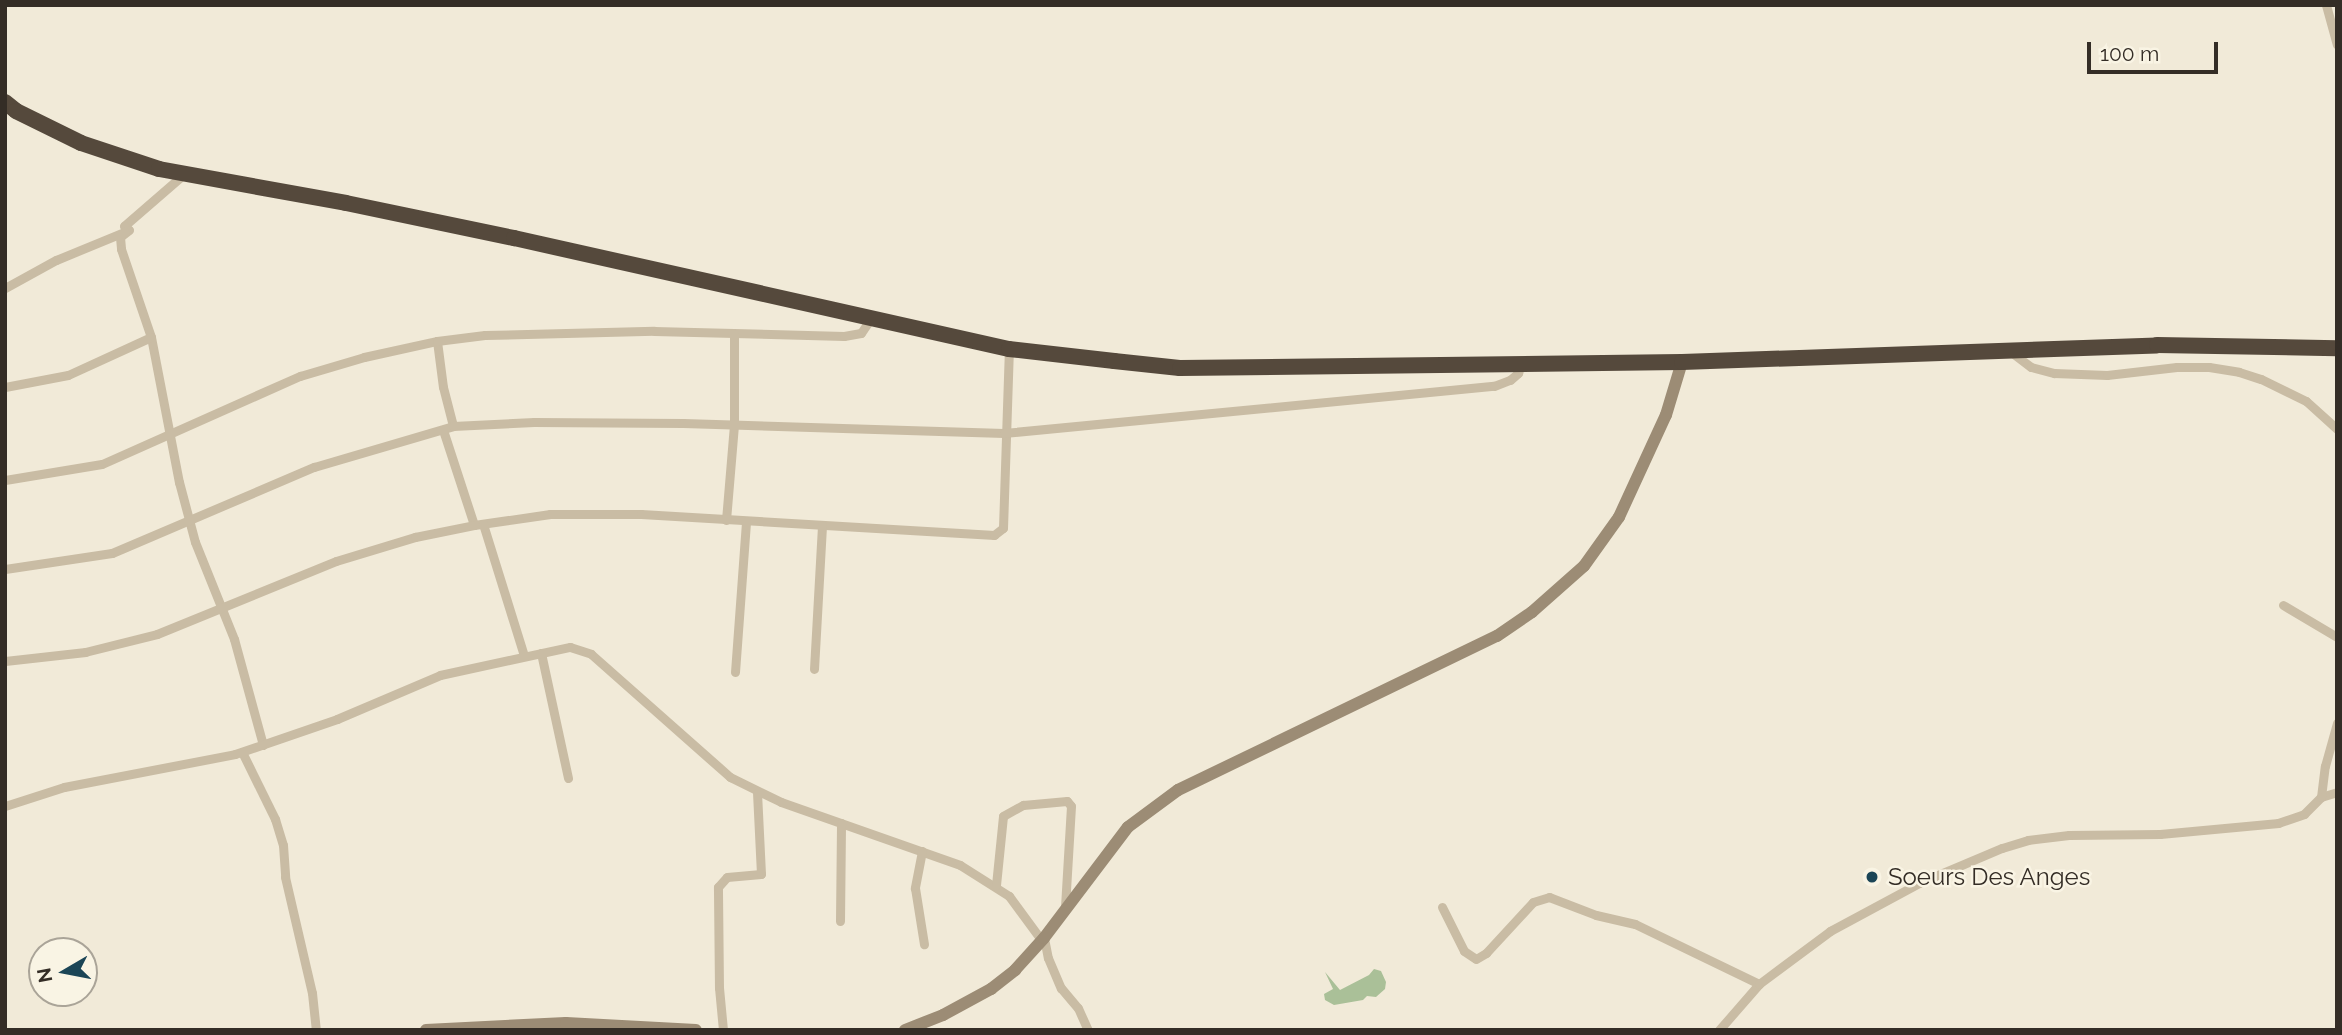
<!DOCTYPE html>
<html>
<head>
<meta charset="utf-8">
<style>
	body { margin:0 }
	#map { position:relative; width:2342px; height:1035px; overflow:hidden; background:#f1ead8; font-family:Raleway,sans-serif }
	div>[style] { position:absolute }
	.green>* { inset:0; background:#aac098 }
	.street>* { height:9px; margin:-4.5px; padding:0 4.5px; transform-origin:4.5px; border-radius:4.5px; background:#c9bca4 }
	.secondary>* { height:12px; margin:-6px; padding:0 6px; transform-origin:6px; border-radius:6px; background:#9c8c75 }
	.highway>* { height:16px; margin:-8px; padding:0 8px; transform-origin:8px; border-radius:8px; background:#55493c }
	.dots>* { width:19px; height:19px; translate:-50% -50%; box-sizing:border-box; border:4px solid #f9f4e4; border-radius:50% }
	span { translate:-50% -50%; white-space:nowrap; text-align:center; line-height:1.15; -webkit-text-stroke:5px #f9f4e4; paint-order:stroke }
	.poi-label { font-size:24px; color:#342d26 }
	.left { translate:0 -50%; text-align:left }
	.frame { position:absolute; inset:0; border:7px solid #342d26; pointer-events:none }
	.north { position:absolute; left:28px; top:937px; width:70px; height:70px; box-sizing:border-box; background:#f9f4e4; border:2px solid #aaa498; border-radius:50%; rotate:260deg; font-size:19px; font-weight:700; line-height:28px; text-align:center; color:#342d26 }
	.north::after { content:''; display:block; margin:auto; width:24px; height:32px; background:#1b4556; clip-path:polygon(50% 0,100% 100%,50% 72%,0 100%) }
	.scale { position:absolute; left:2087px; top:42px; width:131px; height:32px; box-sizing:border-box; border:4px solid #342d26; border-top:0; padding-left:9px; font-size:21px; line-height:24px; white-space:nowrap; color:#342d26; -webkit-text-stroke:5px #f9f4e4; paint-order:stroke }
</style>
</head>
<body>
<div id="map">
	<div class="green">
		<i style="clip-path:polygon(1374px 969px,1381px 971px,1386px 982px,1385px 989px,1376px 997px,1367px 996px,1363px 1000px,1334px 1005px,1325px 1000px,1324px 994px,1333px 989px,1325px 972px,1340px 990px,1369px 975px)"></i>
	</div>
	<div class="street">
		<i style="left:2326px;top:5px;width:41px;rotate:74.6deg"></i>
		<i style="left:184px;top:174px;width:79px;rotate:139.1deg"></i>
		<i style="left:124px;top:226px;width:6px;rotate:39deg"></i>
		<i style="left:129px;top:230px;width:11px;rotate:142deg"></i>
		<i style="left:120px;top:237px;width:12px;rotate:85deg"></i>
		<i style="left:121px;top:249px;width:93px;rotate:71.2deg"></i>
		<i style="left:151px;top:337px;width:148px;rotate:79.1deg"></i>
		<i style="left:179px;top:482px;width:62px;rotate:75.1deg"></i>
		<i style="left:195px;top:542px;width:105px;rotate:68.1deg"></i>
		<i style="left:234px;top:639px;width:110px;rotate:74.7deg"></i>
		<i style="left:5px;top:288px;width:58px;rotate:-28.8deg"></i>
		<i style="left:56px;top:260px;width:74px;rotate:-22.4deg"></i>
		<i style="left:437px;top:341px;width:46px;rotate:82.6deg"></i>
		<i style="left:443px;top:387px;width:40px;rotate:75.6deg"></i>
		<i style="left:2011px;top:352px;width:25px;rotate:37deg"></i>
		<i style="left:2031px;top:367px;width:24px;rotate:15deg"></i>
		<i style="left:2054px;top:373px;width:53px;rotate:2.2deg"></i>
		<i style="left:2107px;top:375px;width:70px;rotate:-6.5deg"></i>
		<i style="left:2177px;top:367px;width:32px"></i>
		<i style="left:2209px;top:367px;width:30px;rotate:9deg"></i>
		<i style="left:2239px;top:372px;width:23px;rotate:18deg"></i>
		<i style="left:2261px;top:379px;width:50px;rotate:26.1deg"></i>
		<i style="left:2306px;top:401px;width:42px;rotate:42.1deg"></i>
		<i style="left:5px;top:387px;width:64px;rotate:-10.8deg"></i>
		<i style="left:68px;top:375px;width:91px;rotate:-24.6deg"></i>
		<i style="left:443px;top:430px;width:100px;rotate:71.9deg"></i>
		<i style="left:474px;top:525px;width:77px;rotate:-8.2deg"></i>
		<i style="left:550px;top:514px;width:91px"></i>
		<i style="left:641px;top:514px;width:354px;rotate:3.4deg"></i>
		<i style="left:994px;top:535px;width:11px;rotate:-38deg"></i>
		<i style="left:1003px;top:528px;width:179px;rotate:-88.1deg"></i>
		<i style="left:5px;top:480px;width:98px;rotate:-9.4deg"></i>
		<i style="left:102px;top:464px;width:217px;rotate:-24deg"></i>
		<i style="left:300px;top:376px;width:67px;rotate:-16.5deg"></i>
		<i style="left:364px;top:357px;width:75px;rotate:-12.4deg"></i>
		<i style="left:437px;top:341px;width:48px;rotate:-7.1deg"></i>
		<i style="left:485px;top:335px;width:169px;rotate:-1.4deg"></i>
		<i style="left:654px;top:331px;width:190px;rotate:1.5deg"></i>
		<i style="left:844px;top:336px;width:17px;rotate:-10deg"></i>
		<i style="left:861px;top:333px;width:18px;rotate:-56deg"></i>
		<i style="left:726px;top:520px;width:96px;rotate:-85.2deg"></i>
		<i style="left:734px;top:424px;width:90px;rotate:-90deg"></i>
		<i style="left:483px;top:524px;width:138px;rotate:72.7deg"></i>
		<i style="left:5px;top:569px;width:108px;rotate:-8.5deg"></i>
		<i style="left:112px;top:553px;width:220px;rotate:-23.1deg"></i>
		<i style="left:314px;top:467px;width:145px;rotate:-16.4deg"></i>
		<i style="left:453px;top:426px;width:81px;rotate:-2.8deg"></i>
		<i style="left:534px;top:422px;width:149px;rotate:0.4deg"></i>
		<i style="left:683px;top:423px;width:321px;rotate:1.8deg"></i>
		<i style="left:1004px;top:433px;width:492px;rotate:-5.5deg"></i>
		<i style="left:1494px;top:386px;width:17px;rotate:-21deg"></i>
		<i style="left:1510px;top:380px;width:11px;rotate:-41deg"></i>
		<i style="left:1518px;top:373px;width:10px;rotate:-73deg"></i>
		<i style="left:2283px;top:605px;width:63px;rotate:30.7deg"></i>
		<i style="left:541px;top:653px;width:128px;rotate:77.8deg"></i>
		<i style="left:5px;top:661px;width:81px;rotate:-6.4deg"></i>
		<i style="left:85px;top:652px;width:74px;rotate:-14deg"></i>
		<i style="left:157px;top:634px;width:193px;rotate:-22.2deg"></i>
		<i style="left:336px;top:561px;width:83px;rotate:-16.9deg"></i>
		<i style="left:415px;top:537px;width:60px;rotate:-11.5deg"></i>
		<i style="left:814px;top:669px;width:144px;rotate:-86.8deg"></i>
		<i style="left:735px;top:672px;width:151px;rotate:-85.8deg"></i>
		<i style="left:242px;top:752px;width:75px;rotate:63.8deg"></i>
		<i style="left:275px;top:819px;width:27px;rotate:73deg"></i>
		<i style="left:283px;top:845px;width:32px;rotate:86deg"></i>
		<i style="left:285px;top:877px;width:119px;rotate:76.9deg"></i>
		<i style="left:312px;top:993px;width:37px;rotate:84deg"></i>
		<i style="left:2321px;top:797px;width:17px;rotate:-17deg"></i>
		<i style="left:5px;top:806px;width:62px;rotate:-17.9deg"></i>
		<i style="left:64px;top:787px;width:174px;rotate:-10.9deg"></i>
		<i style="left:235px;top:754px;width:108px;rotate:-18.9deg"></i>
		<i style="left:337px;top:719px;width:112px;rotate:-23.1deg"></i>
		<i style="left:440px;top:675px;width:133px;rotate:-12.2deg"></i>
		<i style="left:570px;top:647px;width:22px;rotate:18deg"></i>
		<i style="left:591px;top:654px;width:186px;rotate:41.5deg"></i>
		<i style="left:730px;top:777px;width:57px;rotate:26.1deg"></i>
		<i style="left:781px;top:802px;width:190px;rotate:19.4deg"></i>
		<i style="left:960px;top:865px;width:58px;rotate:32.3deg"></i>
		<i style="left:1009px;top:896px;width:56px;rotate:53.7deg"></i>
		<i style="left:922px;top:851px;width:38px;rotate:101deg"></i>
		<i style="left:915px;top:888px;width:57px;rotate:80.9deg"></i>
		<i style="left:996px;top:885px;width:69px;rotate:-84.2deg"></i>
		<i style="left:1003px;top:816px;width:23px;rotate:-29deg"></i>
		<i style="left:1023px;top:805px;width:44px;rotate:-5.2deg"></i>
		<i style="left:1067px;top:801px;width:6px;rotate:51deg"></i>
		<i style="left:1071px;top:806px;width:102px;rotate:93.4deg"></i>
		<i style="left:1442px;top:907px;width:49px;rotate:63.4deg"></i>
		<i style="left:1464px;top:951px;width:14px;rotate:34deg"></i>
		<i style="left:1476px;top:959px;width:12px;rotate:-31deg"></i>
		<i style="left:1486px;top:953px;width:69px;rotate:-47.3deg"></i>
		<i style="left:1533px;top:902px;width:17px;rotate:-17deg"></i>
		<i style="left:1549px;top:897px;width:50px;rotate:21deg"></i>
		<i style="left:1596px;top:915px;width:40px;rotate:13deg"></i>
		<i style="left:1635px;top:924px;width:138px;rotate:25.8deg"></i>
		<i style="left:840px;top:921px;width:98px;rotate:-89.4deg"></i>
		<i style="left:1044px;top:938px;width:20px;rotate:79deg"></i>
		<i style="left:1048px;top:958px;width:33px;rotate:67deg"></i>
		<i style="left:1061px;top:988px;width:26px;rotate:50deg"></i>
		<i style="left:1078px;top:1008px;width:24px;rotate:66deg"></i>
		<i style="left:723px;top:1030px;width:42px;rotate:-95.4deg"></i>
		<i style="left:719px;top:988px;width:101px;rotate:-90.6deg"></i>
		<i style="left:718px;top:887px;width:13px;rotate:-48deg"></i>
		<i style="left:727px;top:877px;width:34px;rotate:-5deg"></i>
		<i style="left:761px;top:874px;width:81px;rotate:-92.8deg"></i>
		<i style="left:1719px;top:1030px;width:61px;rotate:-49deg"></i>
		<i style="left:1759px;top:984px;width:89px;rotate:-36.7deg"></i>
		<i style="left:1830px;top:931px;width:101px;rotate:-28.3deg"></i>
		<i style="left:1919px;top:883px;width:90px;rotate:-22.9deg"></i>
		<i style="left:2002px;top:848px;width:27px;rotate:-17deg"></i>
		<i style="left:2028px;top:840px;width:41px;rotate:-7deg"></i>
		<i style="left:2069px;top:835px;width:91px;rotate:-0.6deg"></i>
		<i style="left:2160px;top:834px;width:119px;rotate:-5.3deg"></i>
		<i style="left:2278px;top:823px;width:28px;rotate:-19deg"></i>
		<i style="left:2304px;top:814px;width:24px;rotate:-45deg"></i>
		<i style="left:2321px;top:797px;width:31px;rotate:-83deg"></i>
		<i style="left:2325px;top:766px;width:45px;rotate:-74.4deg"></i>
	</div>
	<div class="secondary">
		<i style="left:426px;top:1030px;width:140px;rotate:-2.9deg"></i>
		<i style="left:566px;top:1023px;width:130px;rotate:3.1deg"></i>
		<i style="left:905px;top:1030px;width:41px;rotate:-21.5deg"></i>
		<i style="left:943px;top:1015px;width:55px;rotate:-28.4deg"></i>
		<i style="left:991px;top:989px;width:31px;rotate:-38deg"></i>
		<i style="left:1015px;top:970px;width:43px;rotate:-47.8deg"></i>
		<i style="left:1044px;top:938px;width:139px;rotate:-52.9deg"></i>
		<i style="left:1128px;top:827px;width:62px;rotate:-36.5deg"></i>
		<i style="left:1178px;top:790px;width:354px;rotate:-25.8deg"></i>
		<i style="left:1497px;top:636px;width:42px;rotate:-34.4deg"></i>
		<i style="left:1532px;top:612px;width:69px;rotate:-41.5deg"></i>
		<i style="left:1584px;top:566px;width:60px;rotate:-54.5deg"></i>
		<i style="left:1619px;top:517px;width:112px;rotate:-65.3deg"></i>
		<i style="left:1666px;top:415px;width:55px;rotate:-73.2deg"></i>
	</div>
	<div class="highway">
		<i style="left:5px;top:102px;width:14px;rotate:39deg"></i>
		<i style="left:16px;top:111px;width:72px;rotate:26.2deg"></i>
		<i style="left:81px;top:143px;width:82px;rotate:18.4deg"></i>
		<i style="left:159px;top:169px;width:190px;rotate:10.3deg"></i>
		<i style="left:346px;top:203px;width:172px;rotate:11.8deg"></i>
		<i style="left:514px;top:238px;width:507px;rotate:12.64deg"></i>
		<i style="left:1009px;top:349px;width:106px;rotate:6.5deg"></i>
		<i style="left:1114px;top:361px;width:66px;rotate:6.1deg"></i>
		<i style="left:1180px;top:368px;width:502px;rotate:-0.68deg"></i>
		<i style="left:1682px;top:362px;width:475px;rotate:-2deg"></i>
		<i style="left:2157px;top:345px;width:180px;rotate:1deg"></i>
	</div>
	<div class="dots">
		<i style="left:1872px;top:877px;background:#1b4556"></i>
	</div>
	<div class="poi-label">
		<span class="left" style="left:1888px;top:877px">Soeurs Des Anges</span>
	</div>
	<div class="frame"></div>
	<div class="north">N</div>
	<div class="scale">100 m</div>
</div>
</body>
</html>
